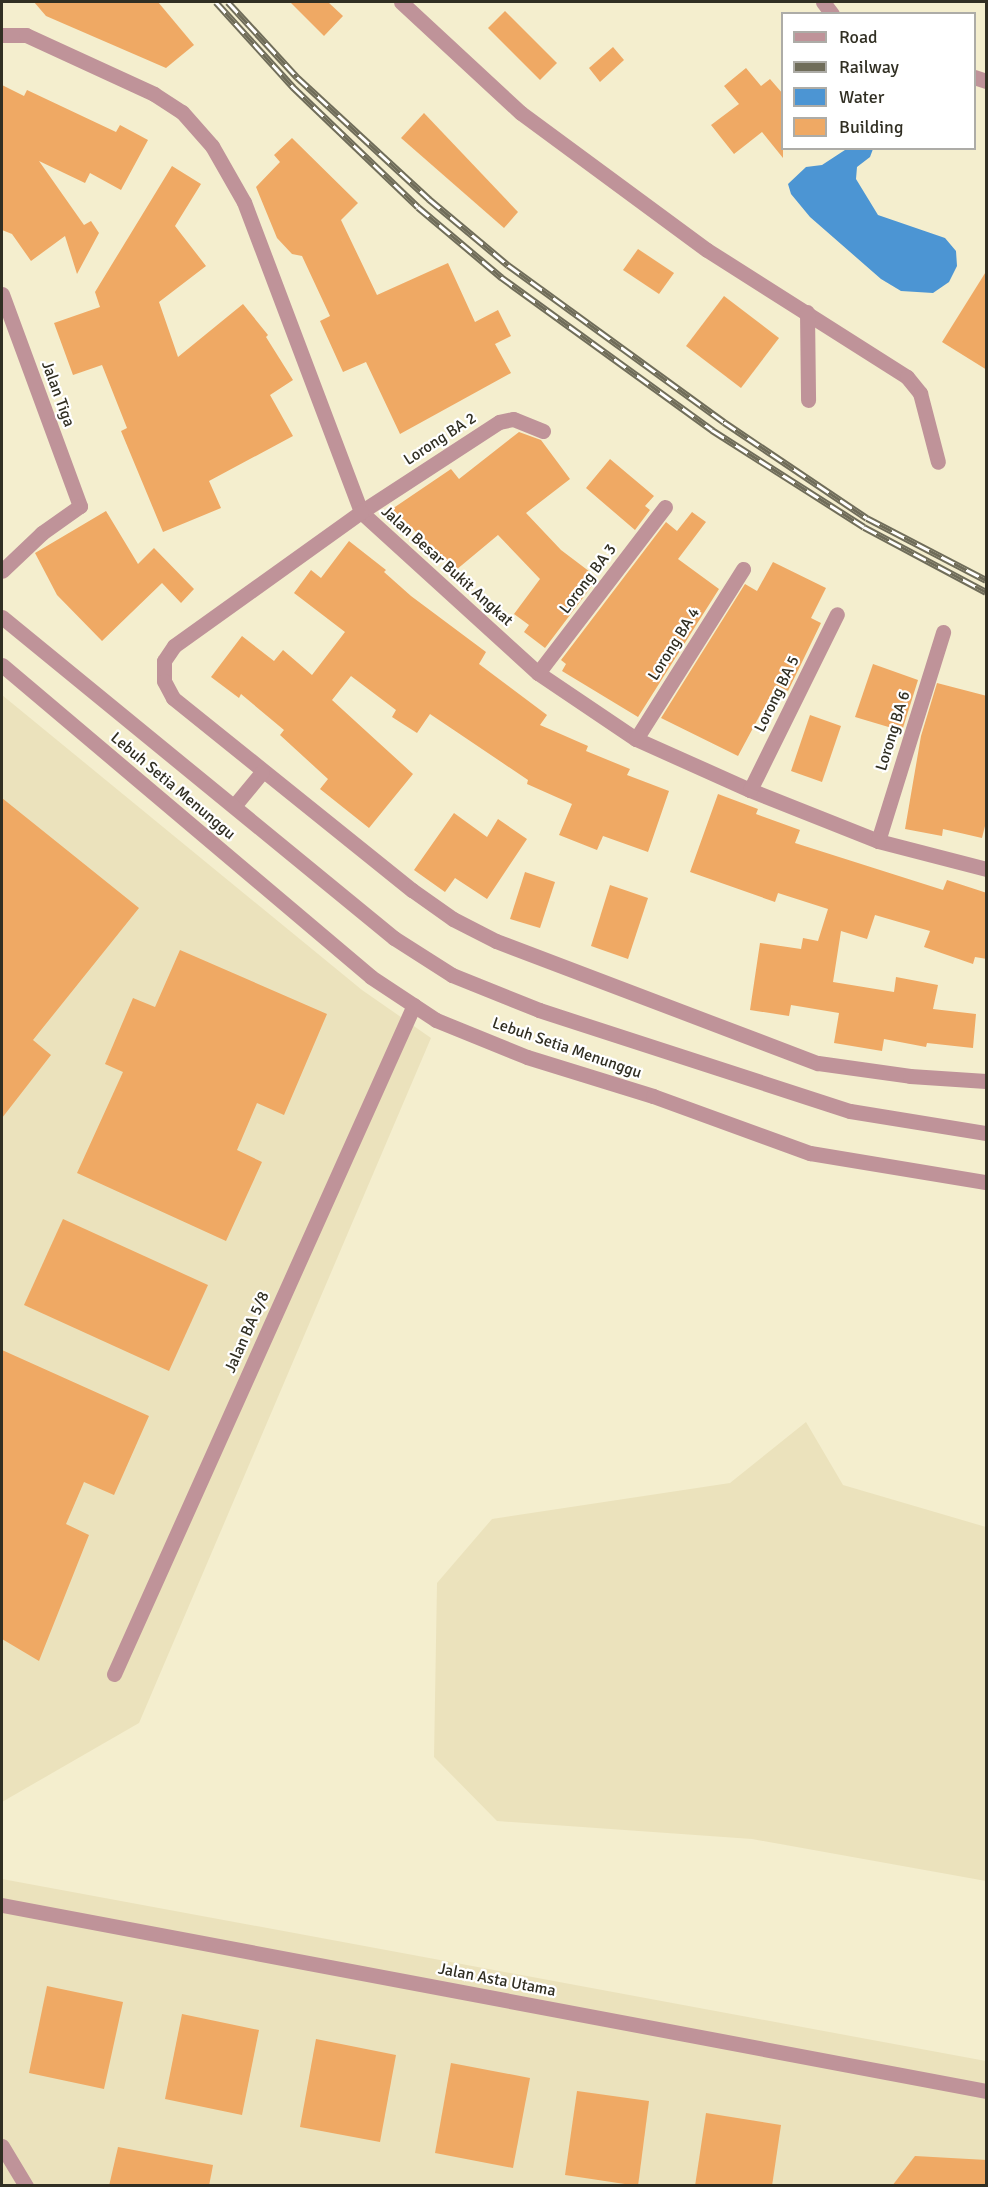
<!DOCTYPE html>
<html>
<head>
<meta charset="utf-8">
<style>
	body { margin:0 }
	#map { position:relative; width:988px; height:2187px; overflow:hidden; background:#f4eece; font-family:Signika,sans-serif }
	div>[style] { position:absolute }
	.built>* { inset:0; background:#ebe2bc }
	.water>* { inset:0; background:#4c95d3 }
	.building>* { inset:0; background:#efa964 }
	.minor>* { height:15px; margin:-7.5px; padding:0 7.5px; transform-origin:7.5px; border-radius:7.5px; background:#bf9399 }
	.tertiary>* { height:15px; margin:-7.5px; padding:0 7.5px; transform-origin:7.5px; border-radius:7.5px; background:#bf9399 }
	.rail>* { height:7px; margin-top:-3.5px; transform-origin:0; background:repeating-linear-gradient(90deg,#fff 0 14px,#706d5a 0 28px); box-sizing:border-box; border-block:2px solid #706d5a }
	span { translate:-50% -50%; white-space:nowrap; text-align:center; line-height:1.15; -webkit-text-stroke:4.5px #fff; paint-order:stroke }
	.street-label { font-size:16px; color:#312f23 }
	.frame { position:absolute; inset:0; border:3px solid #312f23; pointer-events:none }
	.legend { position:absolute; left:781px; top:12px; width:195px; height:138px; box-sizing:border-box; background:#fff; border:2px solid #adaca7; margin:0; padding:8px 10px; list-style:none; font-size:18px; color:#312f23 }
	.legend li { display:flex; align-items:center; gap:12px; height:30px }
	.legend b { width:30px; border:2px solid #adaca7 }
</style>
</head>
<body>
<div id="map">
	<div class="built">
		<i style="clip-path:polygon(2px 695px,362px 990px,431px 1038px,139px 1723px,2px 1802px)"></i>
		<i style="clip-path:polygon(806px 1422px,843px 1485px,986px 1527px,986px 1881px,752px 1839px,497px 1821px,434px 1757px,437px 1583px,492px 1519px,730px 1483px)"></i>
		<i style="clip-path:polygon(2px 1879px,986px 2061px,986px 2185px,2px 2185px)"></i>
	</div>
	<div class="water">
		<i style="clip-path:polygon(848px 148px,873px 149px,870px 157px,857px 167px,856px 179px,878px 215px,945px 238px,956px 251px,957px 266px,949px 282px,933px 293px,901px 291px,881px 279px,810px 217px,791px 194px,788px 184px,806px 167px,822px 165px)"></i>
	</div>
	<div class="building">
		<i style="clip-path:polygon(34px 2px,158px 2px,194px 45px,166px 68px,46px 16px)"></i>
		<i style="clip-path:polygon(290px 2px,328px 2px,343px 16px,324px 36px)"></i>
		<i style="clip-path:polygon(505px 11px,557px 63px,540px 80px,488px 28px)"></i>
		<i style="clip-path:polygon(613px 47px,624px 60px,600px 82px,589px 68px)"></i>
		<i style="clip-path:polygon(746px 68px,761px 86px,770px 79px,783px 94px,783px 158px,762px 132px,734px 154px,711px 125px,739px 104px,724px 86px)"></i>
		<i style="clip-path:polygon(2px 85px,24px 96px,27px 90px,116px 132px,120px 125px,148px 140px,121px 190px,90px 173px,85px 183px,39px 161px,84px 225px,91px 221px,99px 233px,77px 274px,65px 236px,31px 261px,12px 234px,2px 230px)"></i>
		<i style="clip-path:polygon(424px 113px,518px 212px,504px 228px,401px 138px)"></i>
		<i style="clip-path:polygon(292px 138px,358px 203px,341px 220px,377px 295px,448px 263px,475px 322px,498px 310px,511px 336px,495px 344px,511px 373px,400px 434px,366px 362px,343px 372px,320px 321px,330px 316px,302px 256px,292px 254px,277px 238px,256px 187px,280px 162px,274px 155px)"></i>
		<i style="clip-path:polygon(172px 166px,201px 184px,175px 226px,206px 266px,159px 302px,178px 357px,243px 304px,268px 335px,266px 337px,293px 380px,270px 395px,293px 436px,209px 481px,221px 508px,163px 532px,121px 431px,127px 428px,102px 365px,73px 375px,54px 323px,100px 307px,95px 292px)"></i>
		<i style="clip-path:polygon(638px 249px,674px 273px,659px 294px,623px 270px)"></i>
		<i style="clip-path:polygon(987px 270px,987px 370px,942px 342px)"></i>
		<i style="clip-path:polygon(724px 296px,779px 338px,741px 388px,686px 346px)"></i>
		<i style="clip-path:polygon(519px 432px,541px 440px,570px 479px,526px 513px,561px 550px,598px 578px,545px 648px,524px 632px,529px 625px,514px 614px,540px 579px,498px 535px,456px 570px,392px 509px,451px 469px,459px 479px)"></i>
		<i style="clip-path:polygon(610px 459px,654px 496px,645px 506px,650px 510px,635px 530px,586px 488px)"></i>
		<i style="clip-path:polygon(106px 511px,138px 564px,154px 548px,194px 589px,181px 603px,162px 583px,102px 641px,57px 595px,35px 553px)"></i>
		<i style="clip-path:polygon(692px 512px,706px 522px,678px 559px,719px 589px,638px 717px,562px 671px,566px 664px,561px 660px,666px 522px,677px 531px)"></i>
		<i style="clip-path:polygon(349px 541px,386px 570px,384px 572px,411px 596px,486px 652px,479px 664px,547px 715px,540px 725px,588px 746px,586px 751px,630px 769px,627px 775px,669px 791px,648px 852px,603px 836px,597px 850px,559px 835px,572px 804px,527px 784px,528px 780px,430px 714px,417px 733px,392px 717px,396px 710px,351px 676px,332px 700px,413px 774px,369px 828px,320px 789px,328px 779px,280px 735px,284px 730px,241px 694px,239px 698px,211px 677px,242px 636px,274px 661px,283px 650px,312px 675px,345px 632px,294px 593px,311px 570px,321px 578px)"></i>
		<i style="clip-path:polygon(773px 562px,826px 588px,811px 618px,821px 623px,788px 691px,776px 685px,738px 756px,661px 718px,745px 584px,757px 591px)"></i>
		<i style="clip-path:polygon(873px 664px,918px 680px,902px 731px,855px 717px)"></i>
		<i style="clip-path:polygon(937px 683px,987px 696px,987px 818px,982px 838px,943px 829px,942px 836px,905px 829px,921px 736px)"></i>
		<i style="clip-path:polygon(810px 715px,841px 726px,822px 782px,791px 771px)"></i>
		<i style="clip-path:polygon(718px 794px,758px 809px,756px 814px,800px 830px,795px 843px,943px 890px,947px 880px,987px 893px,987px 959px,975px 957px,973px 964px,924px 947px,930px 931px,875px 915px,867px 939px,841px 931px,833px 982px,894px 992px,896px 977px,938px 985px,933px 1009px,976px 1014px,973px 1048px,927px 1043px,926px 1047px,884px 1039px,882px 1051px,834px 1043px,839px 1013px,791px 1005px,789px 1016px,750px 1010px,760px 943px,801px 949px,803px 938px,818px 941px,828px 909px,778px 893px,775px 902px,690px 872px)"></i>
		<i style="clip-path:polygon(2px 798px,139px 908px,33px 1040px,51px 1055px,2px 1118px)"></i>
		<i style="clip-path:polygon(454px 813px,487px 837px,498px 819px,527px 839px,487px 899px,455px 878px,445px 892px,414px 870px)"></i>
		<i style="clip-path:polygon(525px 872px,555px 882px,540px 928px,510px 919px)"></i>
		<i style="clip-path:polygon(610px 885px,648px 898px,628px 959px,591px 946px)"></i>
		<i style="clip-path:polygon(180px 950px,327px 1014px,284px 1115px,257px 1103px,237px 1150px,262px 1162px,226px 1241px,77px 1173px,123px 1072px,105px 1064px,133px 998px,155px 1007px)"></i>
		<i style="clip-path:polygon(63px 1219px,208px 1285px,169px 1371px,24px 1305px)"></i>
		<i style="clip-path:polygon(2px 1350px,149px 1416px,114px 1495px,84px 1482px,66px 1524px,89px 1535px,39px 1661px,2px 1639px)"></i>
		<i style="clip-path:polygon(47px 1986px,123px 2002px,104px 2089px,29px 2073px)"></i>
		<i style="clip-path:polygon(182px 2014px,259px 2030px,242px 2115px,165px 2099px)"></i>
		<i style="clip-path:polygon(316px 2039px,396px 2055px,380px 2142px,300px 2127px)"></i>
		<i style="clip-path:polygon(451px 2063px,530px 2078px,513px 2168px,435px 2153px)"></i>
		<i style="clip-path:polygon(577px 2091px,649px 2101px,638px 2186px,565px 2175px)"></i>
		<i style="clip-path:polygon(706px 2113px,781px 2125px,772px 2186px,695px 2186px)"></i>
		<i style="clip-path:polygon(118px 2147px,213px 2165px,209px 2186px,109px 2186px)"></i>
		<i style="clip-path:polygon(915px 2156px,987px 2160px,987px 2186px,892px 2186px)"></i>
	</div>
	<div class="minor">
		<i style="left:401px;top:2px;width:163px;rotate:42.8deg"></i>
		<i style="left:521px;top:113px;width:231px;rotate:36.4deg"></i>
		<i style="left:707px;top:250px;width:237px;rotate:32.4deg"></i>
		<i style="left:907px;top:377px;width:21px;rotate:51deg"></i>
		<i style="left:920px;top:393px;width:71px;rotate:75.4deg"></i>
		<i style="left:823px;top:2px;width:15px;rotate:53deg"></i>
		<i style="left:2px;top:35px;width:24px"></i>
		<i style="left:26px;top:35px;width:141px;rotate:24.7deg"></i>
		<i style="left:154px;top:94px;width:33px;rotate:33deg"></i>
		<i style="left:182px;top:112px;width:45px;rotate:48.6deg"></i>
		<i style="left:212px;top:146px;width:64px;rotate:60.3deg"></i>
		<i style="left:244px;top:202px;width:331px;rotate:69.3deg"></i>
		<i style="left:361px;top:512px;width:239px;rotate:42.3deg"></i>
		<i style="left:538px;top:673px;width:118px;rotate:34deg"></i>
		<i style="left:636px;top:739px;width:125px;rotate:24.1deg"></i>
		<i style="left:750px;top:790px;width:138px;rotate:21.7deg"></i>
		<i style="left:878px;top:841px;width:112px;rotate:14.5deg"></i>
		<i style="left:974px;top:77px;width:13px;rotate:18deg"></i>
		<i style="left:2px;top:294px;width:226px;rotate:69.8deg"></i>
		<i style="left:80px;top:506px;width:47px;rotate:144.6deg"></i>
		<i style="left:42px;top:533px;width:55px;rotate:136.5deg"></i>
		<i style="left:807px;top:312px;width:88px;rotate:89.3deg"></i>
		<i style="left:543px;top:431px;width:32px;rotate:-158deg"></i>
		<i style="left:513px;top:419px;width:14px;rotate:168deg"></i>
		<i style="left:499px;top:422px;width:165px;rotate:146.9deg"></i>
		<i style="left:361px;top:512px;width:230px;rotate:144.4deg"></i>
		<i style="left:174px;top:646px;width:18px;rotate:124deg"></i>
		<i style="left:164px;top:661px;width:20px;rotate:90deg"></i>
		<i style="left:164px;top:681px;width:19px;rotate:62deg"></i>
		<i style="left:173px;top:698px;width:307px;rotate:38.8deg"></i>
		<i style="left:412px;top:890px;width:50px;rotate:35.3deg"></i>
		<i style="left:453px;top:919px;width:48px;rotate:27.1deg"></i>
		<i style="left:496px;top:941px;width:344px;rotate:20.8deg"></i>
		<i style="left:818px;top:1063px;width:93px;rotate:8deg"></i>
		<i style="left:910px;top:1076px;width:76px;rotate:3.8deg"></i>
		<i style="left:538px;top:673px;width:209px;rotate:-52.6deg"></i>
		<i style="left:636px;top:739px;width:201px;rotate:-57.8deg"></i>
		<i style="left:750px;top:790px;width:196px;rotate:-63.7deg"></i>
		<i style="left:234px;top:806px;width:44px;rotate:-50.5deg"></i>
		<i style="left:878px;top:841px;width:219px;rotate:-72.7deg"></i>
		<i style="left:114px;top:1674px;width:733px;rotate:-65.85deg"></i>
		<i style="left:2px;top:1905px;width:1001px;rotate:10.7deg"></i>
		<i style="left:2px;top:2146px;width:47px;rotate:59deg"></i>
	</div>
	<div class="tertiary">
		<i style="left:2px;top:617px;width:507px;rotate:39.31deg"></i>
		<i style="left:394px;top:938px;width:69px;rotate:32.5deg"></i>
		<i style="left:452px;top:975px;width:94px;rotate:21.9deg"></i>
		<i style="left:539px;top:1010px;width:327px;rotate:18deg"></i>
		<i style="left:850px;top:1111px;width:138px;rotate:9.2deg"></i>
		<i style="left:2px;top:665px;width:483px;rotate:40.2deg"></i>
		<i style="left:371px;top:977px;width:78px;rotate:33.5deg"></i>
		<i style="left:436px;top:1020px;width:98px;rotate:22.1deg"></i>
		<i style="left:527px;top:1057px;width:132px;rotate:17.2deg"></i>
		<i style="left:653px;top:1096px;width:167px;rotate:20deg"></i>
		<i style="left:810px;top:1153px;width:178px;rotate:9.4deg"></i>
	</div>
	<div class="rail">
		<i style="left:216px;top:2px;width:115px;rotate:47.8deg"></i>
		<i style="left:293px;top:87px;width:173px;rotate:43.8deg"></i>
		<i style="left:418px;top:207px;width:109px;rotate:40.1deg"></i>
		<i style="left:501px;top:277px;width:261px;rotate:35.9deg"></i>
		<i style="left:712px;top:430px;width:180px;rotate:32.5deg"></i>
		<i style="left:864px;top:527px;width:138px;rotate:28deg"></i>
		<i style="left:228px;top:2px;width:102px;rotate:47.4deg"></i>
		<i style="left:297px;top:77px;width:180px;rotate:42.7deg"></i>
		<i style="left:429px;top:199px;width:103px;rotate:39.9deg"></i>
		<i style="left:508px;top:265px;width:267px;rotate:36deg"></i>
		<i style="left:724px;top:422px;width:172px;rotate:33.9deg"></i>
		<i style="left:867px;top:518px;width:134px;rotate:27.5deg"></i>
	</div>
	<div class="street-label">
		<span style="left:58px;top:394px;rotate:70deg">Jalan Tiga</span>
		<span style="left:440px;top:439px;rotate:-33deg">Lorong BA 2</span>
		<span style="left:447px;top:566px;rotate:42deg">Jalan Besar Bukit Angkat</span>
		<span style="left:588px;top:579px;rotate:-53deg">Lorong BA 3</span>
		<span style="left:674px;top:644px;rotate:-58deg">Lorong BA 4</span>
		<span style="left:777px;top:694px;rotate:-64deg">Lorong BA 5</span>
		<span style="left:893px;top:731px;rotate:-73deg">Lorong BA 6</span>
		<span style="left:173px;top:786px;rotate:40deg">Lebuh Setia Menunggu</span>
		<span style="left:567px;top:1048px;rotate:19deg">Lebuh Setia Menunggu</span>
		<span style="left:247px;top:1332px;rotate:-66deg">Jalan BA 5/8</span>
		<span style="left:497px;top:1980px;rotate:11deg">Jalan Asta Utama</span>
	</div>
	<div class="frame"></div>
	<ul class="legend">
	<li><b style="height:8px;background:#bf9399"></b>Road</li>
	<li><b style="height:8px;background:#706d5a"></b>Railway</li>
	<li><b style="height:16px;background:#4c95d3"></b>Water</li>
	<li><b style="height:16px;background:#efa964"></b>Building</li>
	</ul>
</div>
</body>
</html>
